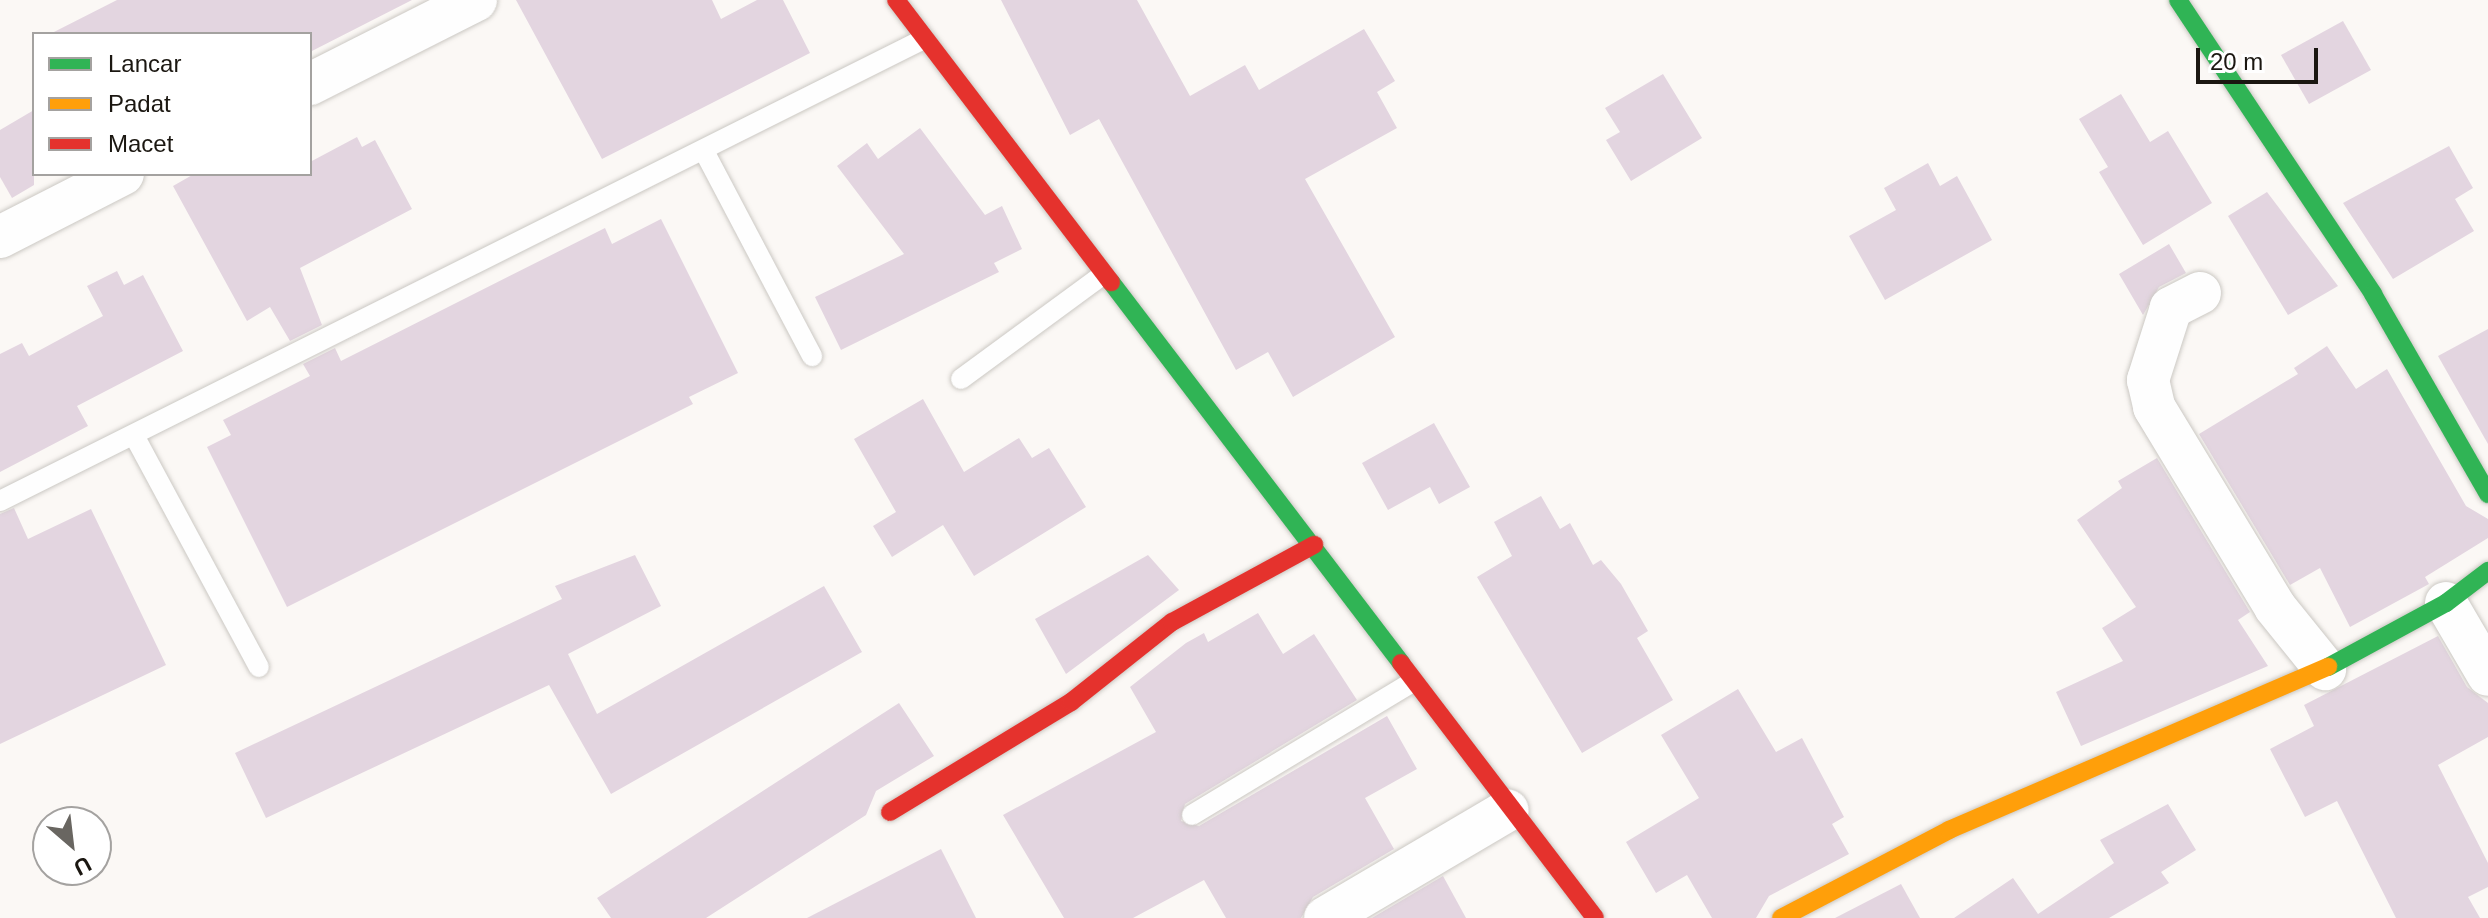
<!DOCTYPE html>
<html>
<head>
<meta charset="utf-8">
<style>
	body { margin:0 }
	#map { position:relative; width:2488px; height:918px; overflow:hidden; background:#fbf8f5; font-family:Helvetica,sans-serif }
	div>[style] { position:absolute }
	.building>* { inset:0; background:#e3d5e0 }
	.roads { filter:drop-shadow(0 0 2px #cbc8c3) drop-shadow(0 0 2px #cbc8c3) }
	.lane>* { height:20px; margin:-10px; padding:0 10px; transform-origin:10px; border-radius:10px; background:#fefefe }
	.street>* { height:42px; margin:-21px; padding:0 21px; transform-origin:21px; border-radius:21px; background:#fefefe }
	.fast>* { height:18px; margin:-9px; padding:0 9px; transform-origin:9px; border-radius:9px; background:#30b455 }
	.slow>* { height:18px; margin:-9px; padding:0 9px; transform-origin:9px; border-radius:9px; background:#ff9f0a }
	.jam>* { height:18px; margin:-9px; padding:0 9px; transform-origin:9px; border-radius:9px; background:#e5322d }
	span { translate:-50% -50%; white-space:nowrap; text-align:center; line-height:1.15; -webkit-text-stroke:8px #fff; paint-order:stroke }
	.legend { position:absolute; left:32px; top:32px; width:280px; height:144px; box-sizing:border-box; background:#fff; border:2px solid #a4a2a0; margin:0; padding:10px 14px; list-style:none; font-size:24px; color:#1b1711 }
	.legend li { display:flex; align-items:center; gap:16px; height:40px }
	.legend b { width:40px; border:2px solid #a4a2a0 }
	.north { position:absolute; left:32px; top:806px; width:80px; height:80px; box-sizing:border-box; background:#fff; border:2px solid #a4a2a0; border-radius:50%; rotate:152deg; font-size:22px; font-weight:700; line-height:32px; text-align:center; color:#1b1711 }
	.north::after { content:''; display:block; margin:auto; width:28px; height:36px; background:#696661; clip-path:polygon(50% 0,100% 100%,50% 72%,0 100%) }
	.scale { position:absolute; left:2196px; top:48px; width:122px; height:36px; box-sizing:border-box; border:4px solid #1b1711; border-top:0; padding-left:10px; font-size:24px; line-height:28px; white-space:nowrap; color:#1b1711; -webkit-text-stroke:6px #fff; paint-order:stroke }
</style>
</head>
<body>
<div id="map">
	<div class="building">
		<i style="clip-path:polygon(117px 0,412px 0,310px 52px,310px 34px,50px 34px)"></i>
		<i style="clip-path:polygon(516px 0,712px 0,721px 19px,757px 0,783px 0,810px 53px,602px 159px)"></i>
		<i style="clip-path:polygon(1001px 0,1137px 0,1190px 96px,1245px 65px,1259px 90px,1364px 29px,1395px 81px,1377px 92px,1397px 128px,1305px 179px,1395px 337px,1293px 397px,1268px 352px,1236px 370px,1099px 119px,1070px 135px)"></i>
		<i style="clip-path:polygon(2343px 21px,2371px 70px,2309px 104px,2281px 55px)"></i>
		<i style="clip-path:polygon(1663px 74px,1702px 138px,1631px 181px,1606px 140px,1620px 132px,1605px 108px)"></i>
		<i style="clip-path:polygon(2121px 94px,2150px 142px,2168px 131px,2212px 203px,2143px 245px,2099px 172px,2108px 167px,2079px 119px)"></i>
		<i style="clip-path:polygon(34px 110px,34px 185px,12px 198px,0 177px,0 130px)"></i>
		<i style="clip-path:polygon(920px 128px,985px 215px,1002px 206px,1022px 249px,994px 263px,999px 272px,841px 350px,815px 297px,904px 254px,837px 166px,867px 143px,878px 159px)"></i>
		<i style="clip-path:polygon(357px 137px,362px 147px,375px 140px,412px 209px,300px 268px,322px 325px,290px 341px,270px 307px,247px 321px,173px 186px,194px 174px,310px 174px,310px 162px)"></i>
		<i style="clip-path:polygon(2449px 146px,2473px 188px,2455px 199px,2474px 231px,2393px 279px,2343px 203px)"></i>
		<i style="clip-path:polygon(1928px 163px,1940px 186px,1957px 176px,1992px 240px,1885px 300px,1849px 236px,1896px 210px,1884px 188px)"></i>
		<i style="clip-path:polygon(2267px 192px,2338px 286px,2288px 315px,2228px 216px)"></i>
		<i style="clip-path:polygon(661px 219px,738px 373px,689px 397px,693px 404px,287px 607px,207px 447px,231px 435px,223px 420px,310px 376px,303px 364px,335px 348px,341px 361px,605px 228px,612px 244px)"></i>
		<i style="clip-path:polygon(2169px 244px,2186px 273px,2159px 287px,2143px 315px,2119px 274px)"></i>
		<i style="clip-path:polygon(117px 271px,124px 285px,143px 275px,183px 351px,77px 406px,88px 426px,0 472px,0 354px,22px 343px,29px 356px,103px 316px,87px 286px)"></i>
		<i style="clip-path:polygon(2488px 329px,2488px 444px,2438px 356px)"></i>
		<i style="clip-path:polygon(2327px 346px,2356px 389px,2387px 369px,2466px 506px,2488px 519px,2488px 538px,2425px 577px,2429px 584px,2350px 627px,2320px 568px,2290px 585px,2199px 434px,2298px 374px,2294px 368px)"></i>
		<i style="clip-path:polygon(923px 399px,964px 472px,1019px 438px,1032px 458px,1049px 448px,1086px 507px,974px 576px,943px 525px,892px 557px,873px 526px,896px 512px,854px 439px)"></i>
		<i style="clip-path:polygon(1434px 423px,1470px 487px,1439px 504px,1430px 487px,1388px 510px,1362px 463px)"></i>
		<i style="clip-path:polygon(2157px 458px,2250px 612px,2238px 620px,2268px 666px,2081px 746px,2056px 692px,2123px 661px,2102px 628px,2136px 607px,2077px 520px,2122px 488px,2118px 481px)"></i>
		<i style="clip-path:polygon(1541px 496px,1560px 529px,1570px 523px,1593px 565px,1601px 560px,1621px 584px,1648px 631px,1637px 638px,1673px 700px,1582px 753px,1477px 577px,1512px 556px,1494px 522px)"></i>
		<i style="clip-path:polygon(14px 508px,28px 539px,91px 509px,166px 665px,0 744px,0 514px)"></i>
		<i style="clip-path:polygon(635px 555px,661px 606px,568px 654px,597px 714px,824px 586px,862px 652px,611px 794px,549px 685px,266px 818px,235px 753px,562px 599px,555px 586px)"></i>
		<i style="clip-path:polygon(1148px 555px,1179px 590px,1066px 674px,1035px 619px)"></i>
		<i style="clip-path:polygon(1258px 613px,1283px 654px,1314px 634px,1357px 700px,1185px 804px,1181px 821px,1199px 826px,1387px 716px,1417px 769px,1365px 798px,1394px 849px,1313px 897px,1301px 918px,1226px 918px,1204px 880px,1133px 918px,1064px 918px,1003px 815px,1156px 732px,1130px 687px,1186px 643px,1204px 633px,1208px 642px)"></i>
		<i style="clip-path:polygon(2438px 636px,2467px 687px,2488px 703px,2488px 737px,2438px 765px,2488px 863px,2488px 887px,2468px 897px,2480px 918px,2396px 918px,2337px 801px,2305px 817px,2270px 749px,2314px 726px,2304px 705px)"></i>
		<i style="clip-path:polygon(1738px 689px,1776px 752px,1802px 738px,1844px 817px,1832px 824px,1849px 854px,1769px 896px,1756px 918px,1712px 918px,1687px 875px,1656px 893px,1626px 842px,1699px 798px,1661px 735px)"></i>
		<i style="clip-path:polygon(899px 703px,934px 756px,876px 791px,866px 815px,706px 918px,611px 918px,597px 898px)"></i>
		<i style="clip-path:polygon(2168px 804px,2196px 850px,2161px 872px,2169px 883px,2109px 918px,1954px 918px,2013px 878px,2038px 914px,2114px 863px,2100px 840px)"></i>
		<i style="clip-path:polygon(941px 849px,976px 918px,807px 918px)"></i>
		<i style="clip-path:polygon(1443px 876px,1466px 918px,1372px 918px)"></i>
		<i style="clip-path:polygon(1901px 884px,1920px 918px,1835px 918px)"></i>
	</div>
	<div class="roads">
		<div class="lane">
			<i style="left:704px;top:151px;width:232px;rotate:62.2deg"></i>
			<i style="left:961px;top:379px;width:172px;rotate:-36.3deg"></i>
			<i style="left:136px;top:439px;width:259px;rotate:61.7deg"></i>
			<i style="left:0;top:501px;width:1031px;rotate:-26.57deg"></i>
			<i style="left:1192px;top:815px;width:256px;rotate:-31.1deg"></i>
		</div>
		<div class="street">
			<i style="left:310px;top:84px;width:186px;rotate:-26.8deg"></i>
			<i style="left:0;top:237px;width:138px;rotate:-27.1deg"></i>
			<i style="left:2200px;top:293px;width:33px;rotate:153deg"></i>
			<i style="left:2171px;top:308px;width:76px;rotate:107.7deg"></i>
			<i style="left:2148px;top:380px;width:28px;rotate:77deg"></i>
			<i style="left:2154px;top:407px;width:234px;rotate:58.8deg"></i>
			<i style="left:2275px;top:607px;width:80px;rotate:51.1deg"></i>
			<i style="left:2446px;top:603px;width:83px;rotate:59.7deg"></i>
			<i style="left:1325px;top:918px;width:212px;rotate:-30.5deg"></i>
		</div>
		<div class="fast">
			<i style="left:2178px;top:0;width:353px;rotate:56.4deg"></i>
			<i style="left:2373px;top:294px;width:231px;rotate:60.1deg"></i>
			<i style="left:1111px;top:282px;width:479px;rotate:52.7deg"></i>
			<i style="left:2328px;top:667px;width:134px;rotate:-28.5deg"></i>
			<i style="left:2446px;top:603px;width:53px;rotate:-37.3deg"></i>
		</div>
		<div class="slow">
			<i style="left:1781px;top:918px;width:190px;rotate:-27.6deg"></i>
			<i style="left:1949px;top:830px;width:413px;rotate:-23.3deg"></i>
		</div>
		<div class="jam">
			<i style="left:896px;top:0;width:355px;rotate:52.7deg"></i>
			<i style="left:1401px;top:663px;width:320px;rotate:52.7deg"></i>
			<i style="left:890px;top:812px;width:212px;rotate:-31.3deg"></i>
			<i style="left:1071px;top:702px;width:129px;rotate:-38.4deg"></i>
			<i style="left:1172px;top:622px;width:162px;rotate:-28.5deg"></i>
		</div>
	</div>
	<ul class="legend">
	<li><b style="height:10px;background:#30b455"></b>Lancar</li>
	<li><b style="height:10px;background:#ff9f0a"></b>Padat</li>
	<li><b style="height:10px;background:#e5322d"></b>Macet</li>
	</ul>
	<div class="north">U</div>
	<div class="scale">20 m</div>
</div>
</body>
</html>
